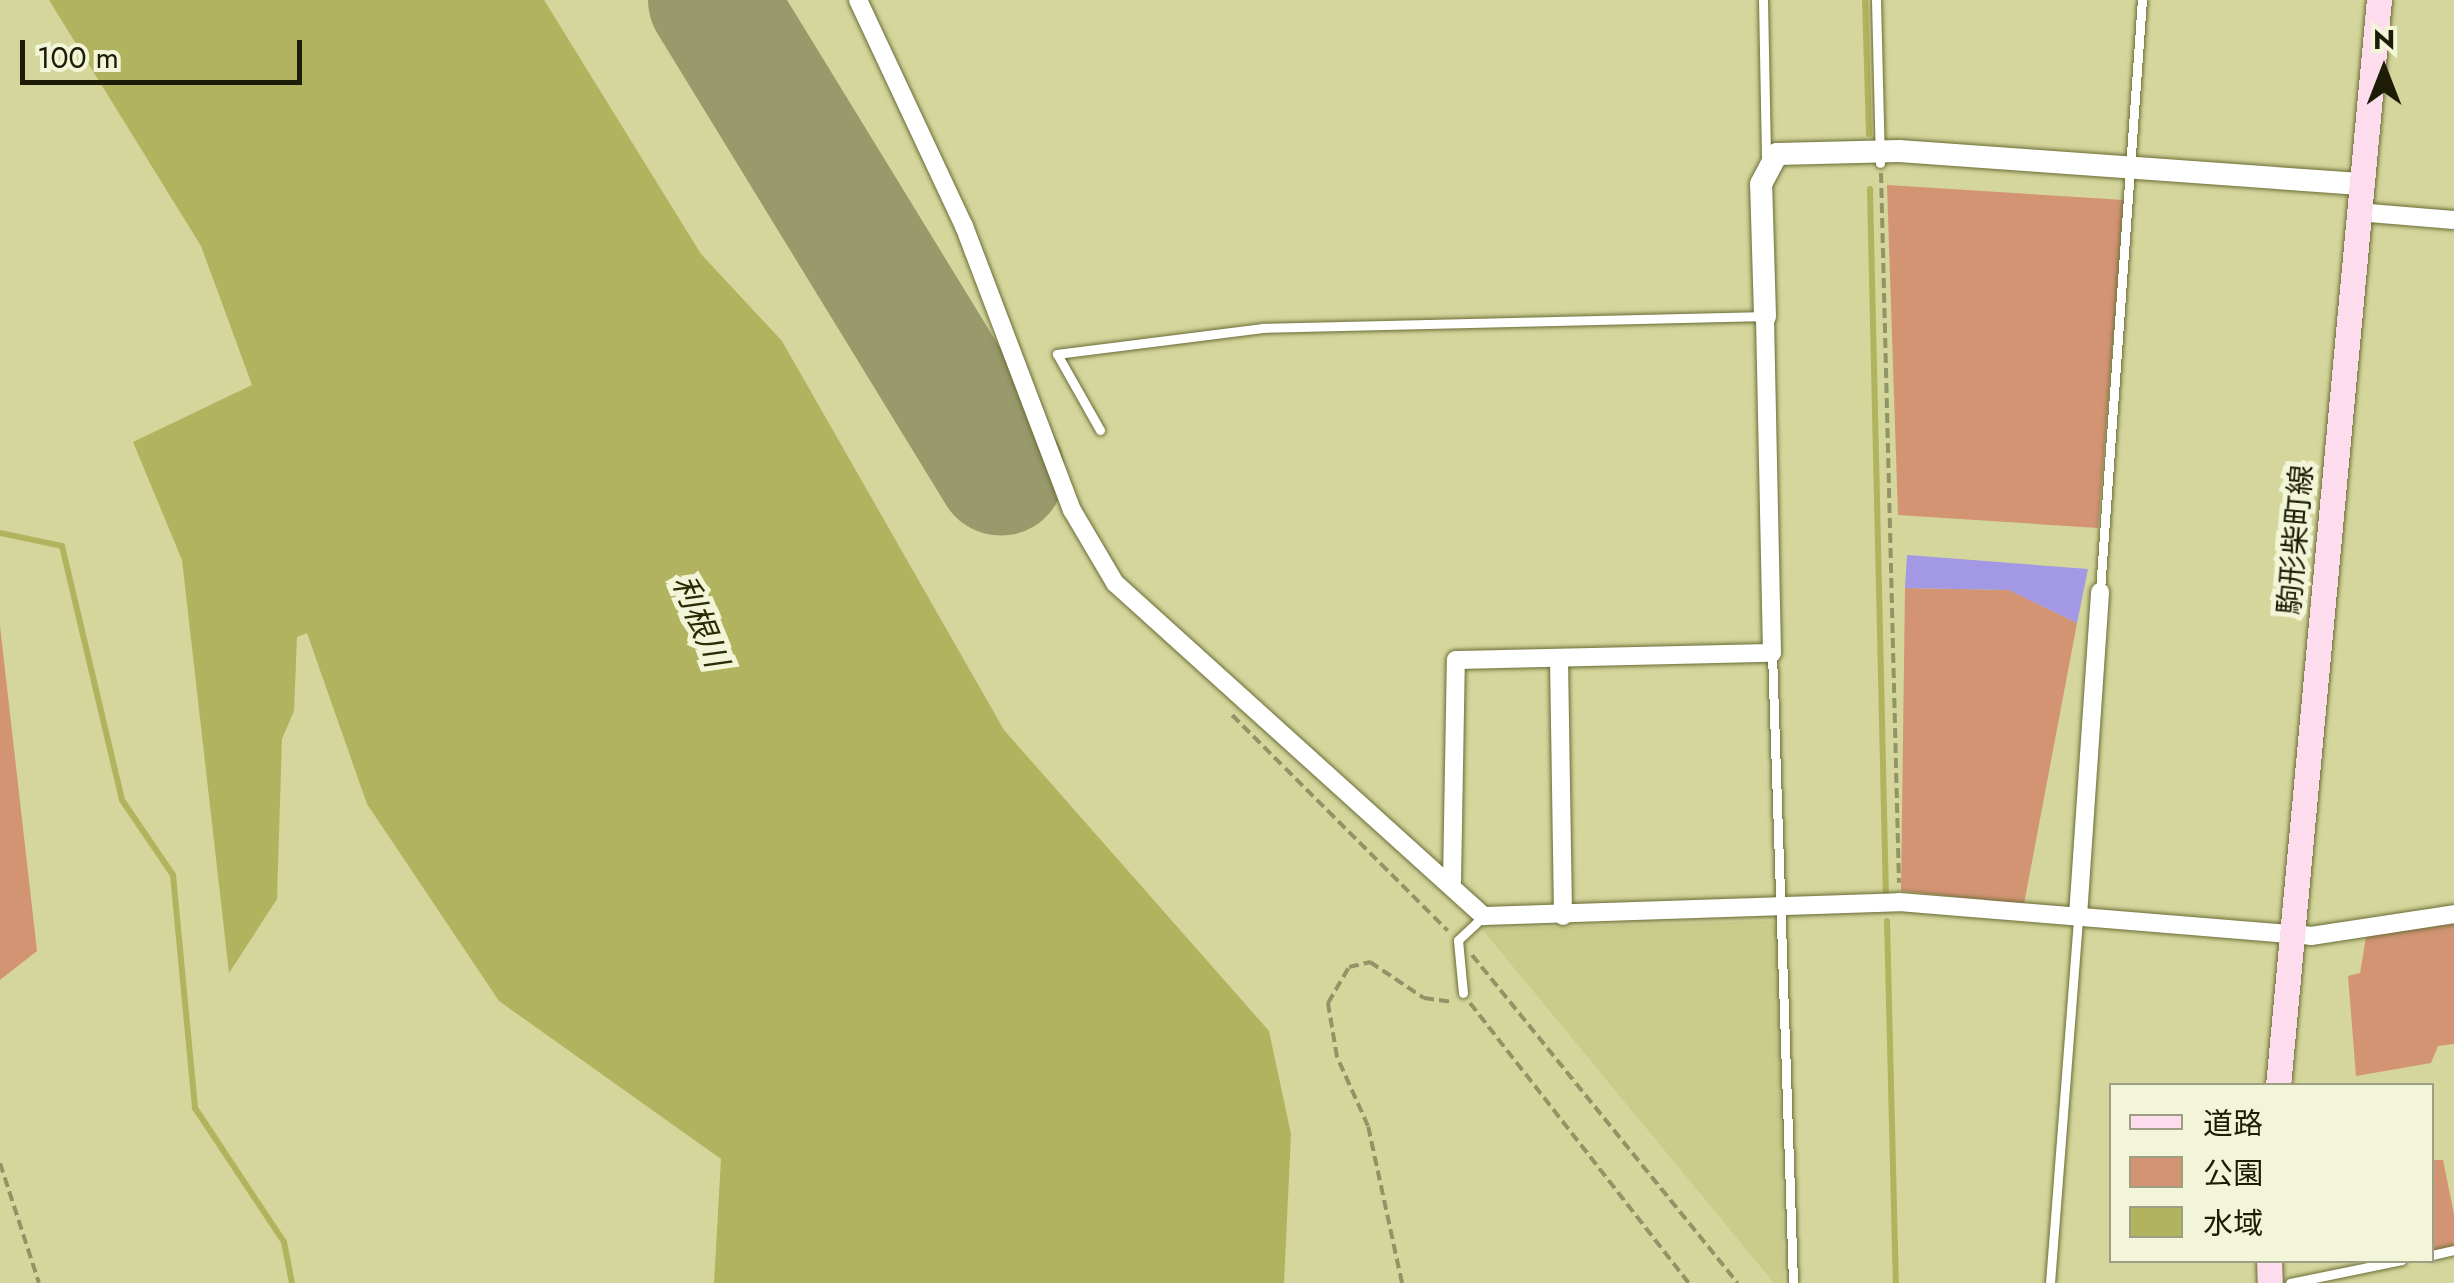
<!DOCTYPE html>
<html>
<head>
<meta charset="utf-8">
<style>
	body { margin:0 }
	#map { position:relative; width:2454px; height:1283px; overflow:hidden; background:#d4d69c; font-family:Jost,"Noto Sans JP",sans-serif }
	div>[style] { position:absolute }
	.built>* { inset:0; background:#cacc8b }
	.green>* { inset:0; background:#d29473 }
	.water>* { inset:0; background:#b2b35e }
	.stream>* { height:6px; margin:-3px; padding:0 3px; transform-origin:3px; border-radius:3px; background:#b2b35e }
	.runway>* { height:128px; margin:-64px; padding:0 64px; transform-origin:64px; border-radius:64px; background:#989a6c }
	.building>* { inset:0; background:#a298e3 }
	.path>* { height:4px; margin-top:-2px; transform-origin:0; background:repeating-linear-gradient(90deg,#929366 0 10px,transparent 0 15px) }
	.roads { filter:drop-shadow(0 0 2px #6b6c36) drop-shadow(0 0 2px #6b6c36) }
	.service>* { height:9px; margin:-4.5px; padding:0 4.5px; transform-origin:4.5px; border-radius:4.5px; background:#fff }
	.minor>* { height:18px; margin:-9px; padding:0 9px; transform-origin:9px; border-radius:9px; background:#fff }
	.tertiary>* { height:22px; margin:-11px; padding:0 11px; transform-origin:11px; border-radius:11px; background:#fff }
	.secondary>* { height:25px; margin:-12.5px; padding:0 12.5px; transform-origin:12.5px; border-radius:12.5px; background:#fddded }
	span { translate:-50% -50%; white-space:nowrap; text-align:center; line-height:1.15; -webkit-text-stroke:10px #f3f5d8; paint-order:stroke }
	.street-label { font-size:30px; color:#1d1d07 }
	.water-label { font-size:32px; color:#2b2b05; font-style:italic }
	.legend { position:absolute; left:2109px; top:1083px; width:325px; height:180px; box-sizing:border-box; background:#f3f5d8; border:2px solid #9d9f84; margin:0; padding:12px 18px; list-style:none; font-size:30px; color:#1d1d07 }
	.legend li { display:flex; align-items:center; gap:20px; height:50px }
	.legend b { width:50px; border:2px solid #9d9f84 }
	.north { position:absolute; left:2334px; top:20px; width:100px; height:100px; -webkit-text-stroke:8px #f3f5d8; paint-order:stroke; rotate:0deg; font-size:28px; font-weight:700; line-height:40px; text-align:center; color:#1d1d07 }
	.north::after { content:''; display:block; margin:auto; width:35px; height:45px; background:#1d1d07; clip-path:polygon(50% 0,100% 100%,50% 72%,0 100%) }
	.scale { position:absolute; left:20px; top:40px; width:282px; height:45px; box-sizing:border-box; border:5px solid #1d1d07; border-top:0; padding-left:12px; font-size:30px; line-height:35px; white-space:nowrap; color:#1d1d07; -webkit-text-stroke:8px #f3f5d8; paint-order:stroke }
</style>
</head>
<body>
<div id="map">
	<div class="built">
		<i style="clip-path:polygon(1773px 921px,1777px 927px,1784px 1283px,1774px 1283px,1482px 929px)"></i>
	</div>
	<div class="green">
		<i style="clip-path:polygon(1887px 185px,2124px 200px,2098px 528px,1898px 515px)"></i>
		<i style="clip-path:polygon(1905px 588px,2009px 590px,2077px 623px,2024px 904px,1901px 891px)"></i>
		<i style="clip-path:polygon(0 626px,37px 951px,0 980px)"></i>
		<i style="clip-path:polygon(2454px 922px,2454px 1044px,2438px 1046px,2431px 1063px,2356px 1076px,2348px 976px,2360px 973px,2366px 937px)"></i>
		<i style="clip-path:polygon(2432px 1160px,2443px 1160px,2454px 1214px,2454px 1247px,2432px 1251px)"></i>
	</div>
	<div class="water">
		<i style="clip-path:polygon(49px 0,544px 0,701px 254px,782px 341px,1004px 730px,1269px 1031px,1291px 1134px,1284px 1283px,714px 1283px,721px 1159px,499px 1001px,367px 804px,307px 633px,297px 637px,294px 711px,282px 739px,277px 899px,229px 973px,182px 560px,133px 442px,252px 385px,201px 246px)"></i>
	</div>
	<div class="stream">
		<i style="left:1865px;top:0;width:134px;rotate:88.3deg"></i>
		<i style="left:1870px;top:189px;width:708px;rotate:88.71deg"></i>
		<i style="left:0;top:533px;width:63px;rotate:11.8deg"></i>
		<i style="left:62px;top:546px;width:261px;rotate:76.7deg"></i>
		<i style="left:122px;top:800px;width:91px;rotate:55.8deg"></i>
		<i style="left:173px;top:875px;width:234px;rotate:84.6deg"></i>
		<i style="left:195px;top:1108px;width:161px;rotate:56.4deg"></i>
		<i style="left:284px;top:1242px;width:42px;rotate:79deg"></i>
		<i style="left:1887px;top:921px;width:362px;rotate:88.6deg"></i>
	</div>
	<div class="runway">
		<i style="left:712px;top:0;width:553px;rotate:58.52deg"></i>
	</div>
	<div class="building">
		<i style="clip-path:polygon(1907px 555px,2088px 569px,2077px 623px,2009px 590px,1905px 588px)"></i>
	</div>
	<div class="path">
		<i style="left:1881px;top:173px;width:710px;rotate:88.55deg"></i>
		<i style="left:1232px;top:715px;width:305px;rotate:45deg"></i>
		<i style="left:1472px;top:955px;width:422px;rotate:51deg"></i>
		<i style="left:1470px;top:1003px;width:355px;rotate:52deg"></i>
		<i style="left:0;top:1163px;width:126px;rotate:72deg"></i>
		<i style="left:1402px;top:1283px;width:161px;rotate:-102.2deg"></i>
		<i style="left:1368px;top:1126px;width:76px;rotate:-114.2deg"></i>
		<i style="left:1337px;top:1057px;width:55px;rotate:-99.5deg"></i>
		<i style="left:1328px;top:1003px;width:42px;rotate:-59.7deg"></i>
		<i style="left:1349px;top:967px;width:22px;rotate:-13deg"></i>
		<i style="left:1370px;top:962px;width:65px;rotate:33.7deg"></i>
		<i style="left:1424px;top:998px;width:29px;rotate:8deg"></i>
	</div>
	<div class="roads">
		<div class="service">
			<i style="left:1763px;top:0;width:162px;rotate:88.9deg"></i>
			<i style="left:1876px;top:0;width:163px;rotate:88.6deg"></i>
			<i style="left:1100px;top:430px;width:87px;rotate:-119.5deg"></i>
			<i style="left:1057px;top:354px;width:207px;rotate:-7.2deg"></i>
			<i style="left:1262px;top:328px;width:501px;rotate:-1.37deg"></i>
			<i style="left:2100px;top:591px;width:592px;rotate:-85.94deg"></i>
			<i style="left:1772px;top:653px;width:630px;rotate:88.09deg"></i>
			<i style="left:1463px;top:993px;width:53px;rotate:-95.4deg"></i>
			<i style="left:1458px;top:940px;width:35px;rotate:-43deg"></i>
			<i style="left:2432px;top:1255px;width:23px;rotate:-13deg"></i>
			<i style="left:2050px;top:1283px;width:368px;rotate:-85.6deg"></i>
			<i style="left:2290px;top:1283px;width:114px;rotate:-11.6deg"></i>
		</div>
		<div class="minor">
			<i style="left:858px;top:0;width:250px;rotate:64.9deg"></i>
			<i style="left:964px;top:226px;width:304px;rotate:69.2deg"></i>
			<i style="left:1072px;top:510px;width:85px;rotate:59.5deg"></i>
			<i style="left:1115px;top:583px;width:497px;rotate:42.1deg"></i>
			<i style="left:1484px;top:916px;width:415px;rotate:-1.9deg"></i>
			<i style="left:1899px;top:902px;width:413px;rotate:4.7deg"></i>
			<i style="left:2311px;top:936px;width:145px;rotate:-8.7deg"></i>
			<i style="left:2357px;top:212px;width:97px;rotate:4.7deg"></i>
			<i style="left:1559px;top:659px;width:257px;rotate:89.1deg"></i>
			<i style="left:1452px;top:881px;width:221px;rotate:-89deg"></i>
			<i style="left:1456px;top:660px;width:316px;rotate:-1.3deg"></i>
			<i style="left:1772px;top:653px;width:337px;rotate:-91.2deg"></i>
			<i style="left:2078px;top:916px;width:325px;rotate:-86.1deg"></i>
		</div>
		<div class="tertiary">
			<i style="left:1765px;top:316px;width:132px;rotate:-91.7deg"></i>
			<i style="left:1761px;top:184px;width:34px;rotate:-62deg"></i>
			<i style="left:1777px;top:154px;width:122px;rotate:-1.4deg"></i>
			<i style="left:1899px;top:151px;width:462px;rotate:4.1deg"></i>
		</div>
		<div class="secondary">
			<i style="left:2278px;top:1086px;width:1091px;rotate:-84.69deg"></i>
			<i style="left:2269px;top:1260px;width:23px;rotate:88deg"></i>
		</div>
	</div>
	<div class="street-label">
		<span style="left:2296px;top:540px;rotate:-85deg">駒形柴町線</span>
	</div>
	<div class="water-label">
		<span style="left:700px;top:621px;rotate:68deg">利根川</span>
	</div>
	<ul class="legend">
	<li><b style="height:12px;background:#fddded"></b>道路</li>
	<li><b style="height:28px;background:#d29473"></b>公園</li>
	<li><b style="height:28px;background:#b2b35e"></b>水域</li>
	</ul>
	<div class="north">N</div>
	<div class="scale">100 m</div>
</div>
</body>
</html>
